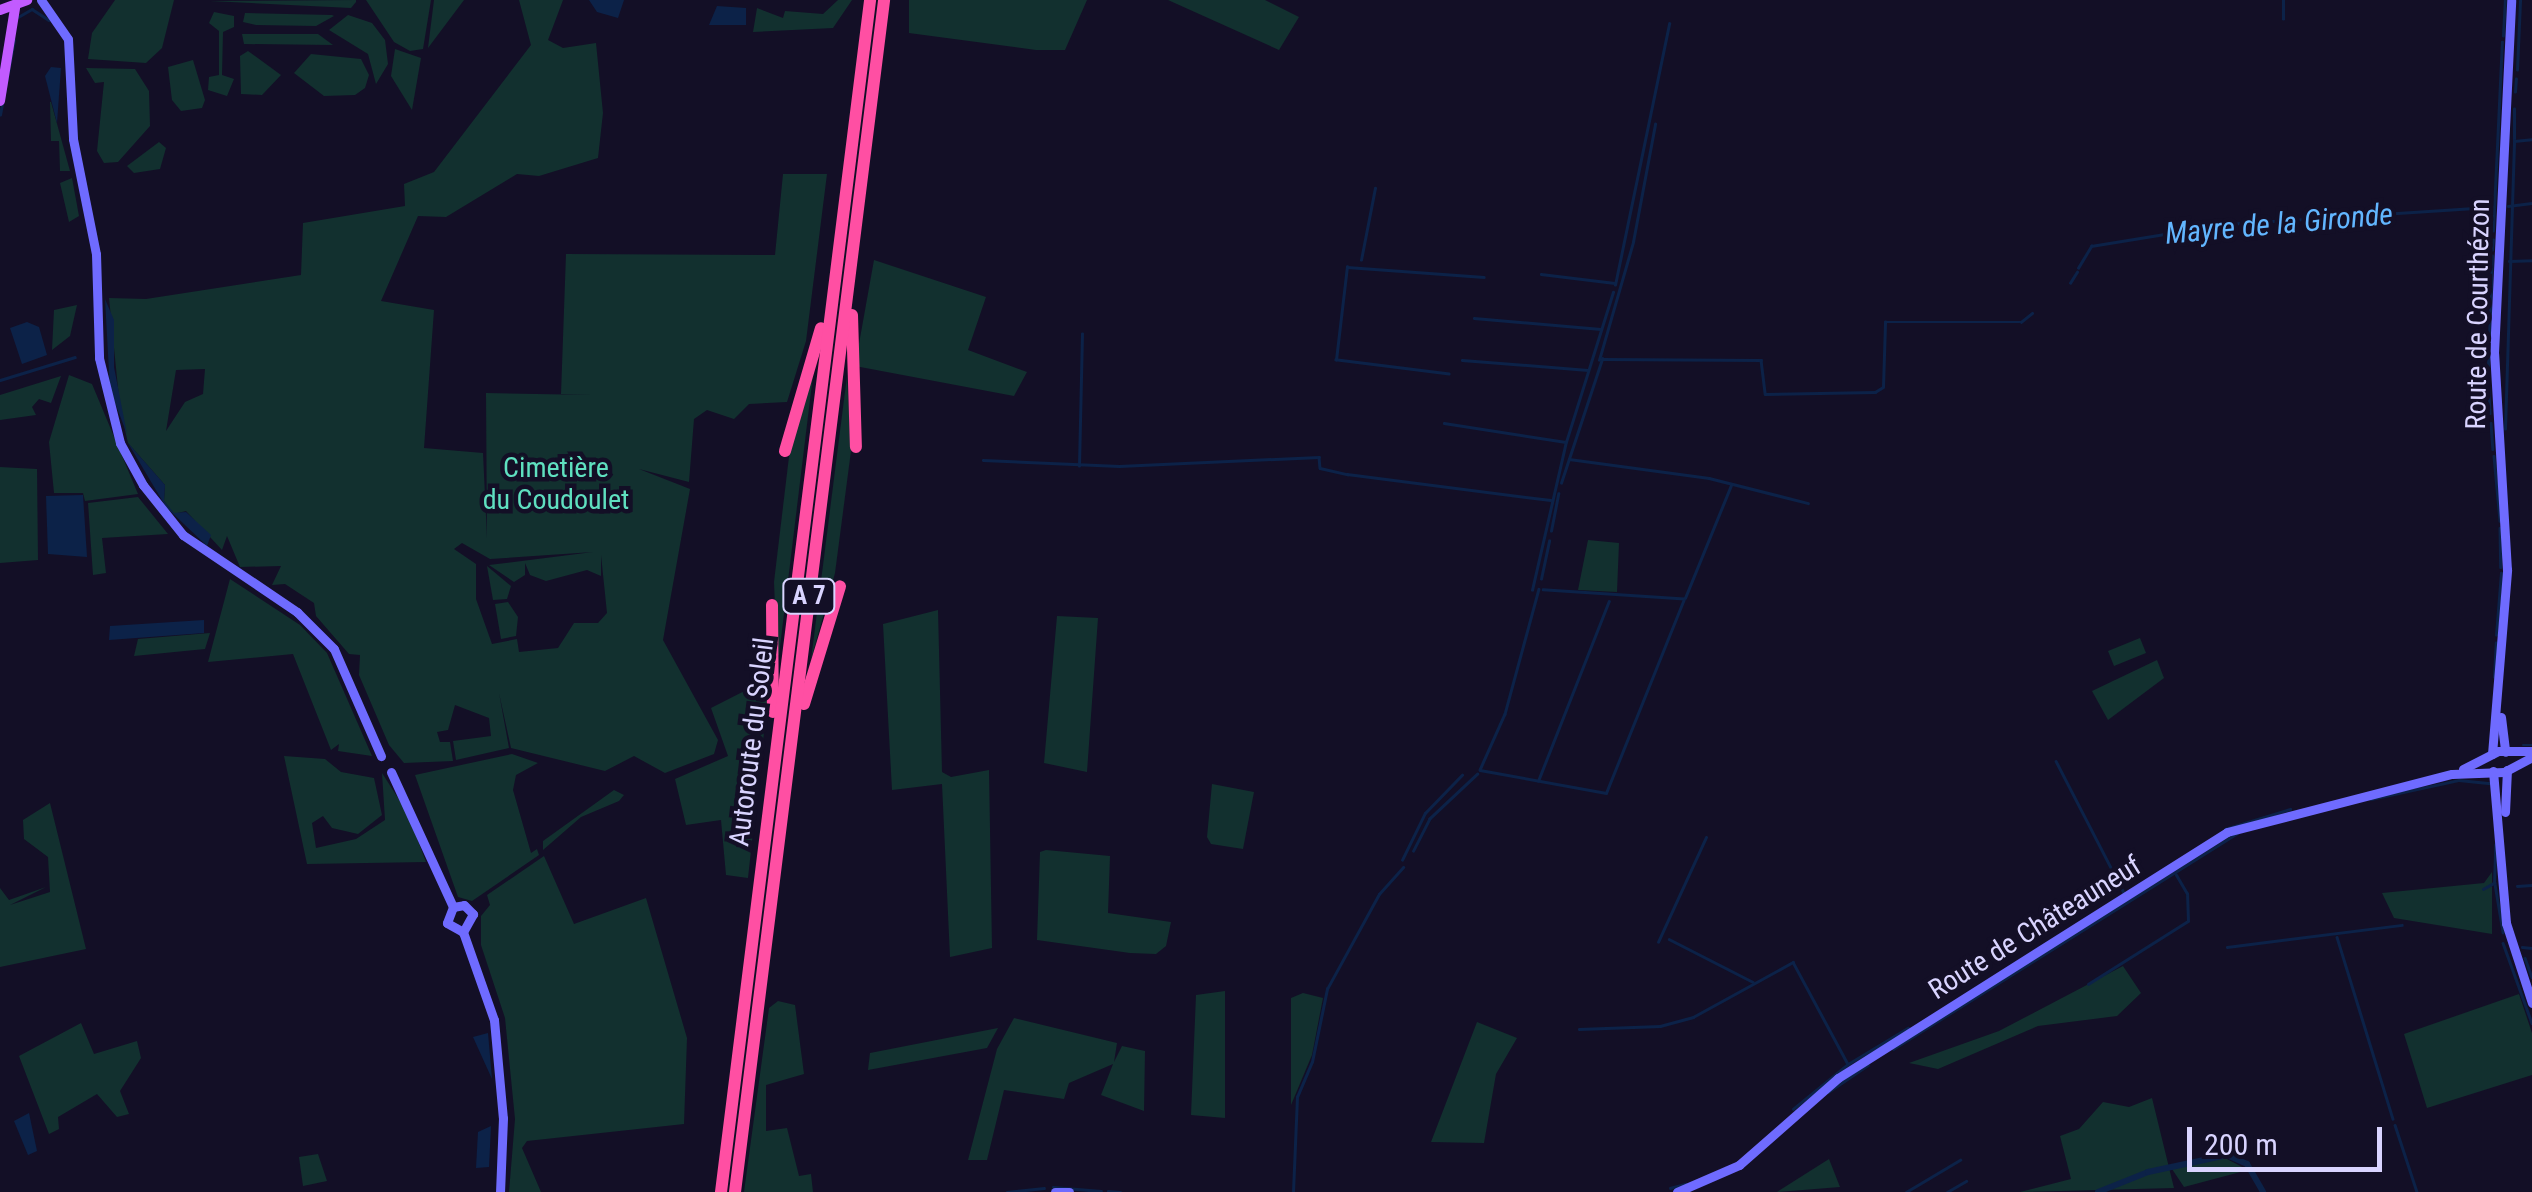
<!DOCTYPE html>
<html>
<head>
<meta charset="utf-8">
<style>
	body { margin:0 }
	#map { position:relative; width:2532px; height:1192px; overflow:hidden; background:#130f26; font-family:"Roboto Condensed",sans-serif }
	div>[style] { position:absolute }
	.green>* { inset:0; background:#12302f }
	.water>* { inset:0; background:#0c2248 }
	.stream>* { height:2.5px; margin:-1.25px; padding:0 1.25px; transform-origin:1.25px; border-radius:1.25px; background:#0c2248 }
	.canal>* { height:6px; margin:-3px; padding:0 3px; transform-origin:3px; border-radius:3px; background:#0c2248 }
	.secondary>* { height:9px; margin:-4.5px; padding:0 4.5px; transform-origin:4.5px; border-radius:4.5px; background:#6f6bff }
	.primary>* { height:10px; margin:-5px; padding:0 5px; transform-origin:5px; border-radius:5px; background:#c25bff }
	.highway>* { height:12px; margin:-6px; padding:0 6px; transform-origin:6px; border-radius:6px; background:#ff4fa3 }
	span { translate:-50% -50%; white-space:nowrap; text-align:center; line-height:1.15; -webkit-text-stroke:9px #130f26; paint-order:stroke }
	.shield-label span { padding:2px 8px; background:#130f26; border:2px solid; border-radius:8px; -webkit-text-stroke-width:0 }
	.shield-label { font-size:25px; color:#d9d4ff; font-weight:700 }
	.street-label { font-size:28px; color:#d9d4ff }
	.park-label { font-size:28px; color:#5fe0c0 }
	.water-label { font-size:30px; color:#62b6ff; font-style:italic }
	.scale { position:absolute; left:2187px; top:1127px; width:195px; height:45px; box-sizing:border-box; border:5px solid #d9d4ff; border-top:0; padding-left:12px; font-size:30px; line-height:35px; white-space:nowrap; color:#d9d4ff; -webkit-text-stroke:8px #130f26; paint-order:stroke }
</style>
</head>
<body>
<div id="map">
	<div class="green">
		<i style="clip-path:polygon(115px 0,174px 0,162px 48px,146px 63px,88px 59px,92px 33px)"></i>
		<i style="clip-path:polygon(366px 0,431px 0,423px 49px,410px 51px,394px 42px)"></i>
		<i style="clip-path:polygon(434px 0,464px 0,428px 48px)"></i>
		<i style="clip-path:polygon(evenodd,519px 0,563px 0,548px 40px,563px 48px,596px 43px,603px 113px,598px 158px,539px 176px,517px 174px,446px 217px,418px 216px,381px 301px,434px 310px,424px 448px,483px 453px,487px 538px,486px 393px,592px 395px,561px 394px,566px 254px,775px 255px,783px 174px,827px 174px,806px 341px,787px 402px,749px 404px,734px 419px,707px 410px,694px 419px,689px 482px,639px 469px,690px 489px,663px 640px,718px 740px,714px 754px,665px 773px,634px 756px,605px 771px,511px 748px,499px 693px,509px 748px,456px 760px,453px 741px,491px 736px,489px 718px,455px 705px,448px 730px,437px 732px,440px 742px,450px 742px,453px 761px,404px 763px,389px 745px,359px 675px,360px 655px,349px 654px,316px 616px,314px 603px,285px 584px,272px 585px,281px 566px,240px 567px,227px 536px,222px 550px,186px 511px,174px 514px,164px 501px,165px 485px,128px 443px,120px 408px,109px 298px,146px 299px,301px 275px,303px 223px,405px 206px,404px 184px,434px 172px,531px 45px,519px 0,205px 369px,203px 394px,185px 402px,166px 431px,176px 370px,205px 369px,519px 0,462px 543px,490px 559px,593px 552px,489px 565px,514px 582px,525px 575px,525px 563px,530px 575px,546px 581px,587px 570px,601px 576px,601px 555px,607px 613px,598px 623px,574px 623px,558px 648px,519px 652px,517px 639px,492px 644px,476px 599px,476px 564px,454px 549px,462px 543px)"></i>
		<i style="clip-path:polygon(838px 0,852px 0,833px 28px,753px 32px,757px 8px,783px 18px,785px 11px,823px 14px)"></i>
		<i style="clip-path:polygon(909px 0,1087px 0,1065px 50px,1036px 50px,909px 33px)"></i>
		<i style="clip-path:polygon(1168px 0,1265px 0,1299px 17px,1279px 50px)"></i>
		<i style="clip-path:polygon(210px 1px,356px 0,356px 2px,351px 8px)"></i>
		<i style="clip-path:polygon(214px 12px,234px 16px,234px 27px,223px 32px,222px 75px,234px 79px,227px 96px,208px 90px,209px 77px,219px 75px,219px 31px,209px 23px)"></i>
		<i style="clip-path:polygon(245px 13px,332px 15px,334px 16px,316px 26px,256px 25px,243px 22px)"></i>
		<i style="clip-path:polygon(348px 15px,372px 23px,385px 40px,388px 64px,376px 84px,368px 54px,329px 30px)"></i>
		<i style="clip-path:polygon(242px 34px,318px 34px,333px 45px,244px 44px)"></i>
		<i style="clip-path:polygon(395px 49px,421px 58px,412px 110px,391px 76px)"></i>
		<i style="clip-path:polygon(248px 51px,281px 75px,262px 95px,241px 94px,240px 56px)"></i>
		<i style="clip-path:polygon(311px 54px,361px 59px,369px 75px,365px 88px,355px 95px,324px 96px,294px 73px)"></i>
		<i style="clip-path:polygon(193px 60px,205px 100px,202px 108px,181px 111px,172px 100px,168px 67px)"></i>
		<i style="clip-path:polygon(86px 68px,135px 69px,149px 91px,150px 126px,118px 162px,104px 163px,97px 151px,104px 82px,95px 83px)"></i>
		<i style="clip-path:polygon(50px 102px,51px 102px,70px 171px,60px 171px,59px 141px,51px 141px)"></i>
		<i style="clip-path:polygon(159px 142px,166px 148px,160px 169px,134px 173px,127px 166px)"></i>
		<i style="clip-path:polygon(72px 178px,79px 216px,69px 222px,60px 183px)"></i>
		<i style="clip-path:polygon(874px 260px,986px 297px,968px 350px,1027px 372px,1014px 396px,855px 366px)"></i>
		<i style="clip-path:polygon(77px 305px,70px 336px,52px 350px,54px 310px)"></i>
		<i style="clip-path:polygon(69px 375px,92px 384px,138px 494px,85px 501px,83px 493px,54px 493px,49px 442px)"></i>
		<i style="clip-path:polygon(813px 375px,779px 655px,777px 655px,774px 582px,791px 440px)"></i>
		<i style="clip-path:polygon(61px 376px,51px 403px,39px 399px,32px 407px,36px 415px,0 420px,0 395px)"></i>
		<i style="clip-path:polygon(847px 376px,851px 451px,835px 573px,811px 660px)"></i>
		<i style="clip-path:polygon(0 467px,37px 469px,38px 560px,0 563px)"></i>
		<i style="clip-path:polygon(138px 497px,168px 534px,102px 538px,106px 573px,93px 575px,88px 503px)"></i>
		<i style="clip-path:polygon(1588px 540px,1619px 543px,1617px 592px,1578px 590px)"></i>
		<i style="clip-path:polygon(487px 566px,511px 586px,507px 599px,493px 600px)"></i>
		<i style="clip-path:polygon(230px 579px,300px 625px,327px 653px,372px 756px,338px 751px,339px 744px,331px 750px,293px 654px,208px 662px)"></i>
		<i style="clip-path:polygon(508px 602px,518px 617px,516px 636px,501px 639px,495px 604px)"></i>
		<i style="clip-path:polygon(938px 610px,942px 772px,951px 777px,989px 770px,992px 948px,950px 957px,942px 784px,892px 790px,883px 624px)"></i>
		<i style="clip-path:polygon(1057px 616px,1098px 618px,1087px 772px,1044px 763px)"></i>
		<i style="clip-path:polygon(210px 633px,205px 649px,134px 656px,138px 639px)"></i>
		<i style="clip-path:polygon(2140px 638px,2146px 653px,2114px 666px,2108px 651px)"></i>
		<i style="clip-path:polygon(2157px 660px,2164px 678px,2108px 720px,2092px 691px)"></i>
		<i style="clip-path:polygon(766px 680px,767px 705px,748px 878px,726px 875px,721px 820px,686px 825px,675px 779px,728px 756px,711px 708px)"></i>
		<i style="clip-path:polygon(512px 754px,538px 763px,516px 775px,513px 790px,531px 853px,537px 849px,539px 855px,472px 901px,458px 897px,415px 775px)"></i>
		<i style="clip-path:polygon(284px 756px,325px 759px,341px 772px,374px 778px,382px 815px,358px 834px,332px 828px,323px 816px,312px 823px,316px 848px,356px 839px,385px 820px,382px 773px,407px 812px,426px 862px,307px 864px)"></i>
		<i style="clip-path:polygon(1212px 784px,1254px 792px,1243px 849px,1211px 844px,1207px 837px)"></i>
		<i style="clip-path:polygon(614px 790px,624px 795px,619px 801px,581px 817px,543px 850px,543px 841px)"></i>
		<i style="clip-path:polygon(50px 803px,86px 949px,0 967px,0 888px,9px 900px,46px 887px,10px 905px,50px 892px,48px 857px,24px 839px,23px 820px)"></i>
		<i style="clip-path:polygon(1046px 850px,1110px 856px,1108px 913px,1171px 922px,1166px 946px,1156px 954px,1130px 953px,1037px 940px,1040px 852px)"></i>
		<i style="clip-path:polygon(544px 856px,574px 924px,646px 898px,687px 1038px,684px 1124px,527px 1141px,522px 1148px,541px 1192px,509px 1192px,515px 1119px,505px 1018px,481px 945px,481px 916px,490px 905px,487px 895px)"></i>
		<i style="clip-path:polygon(2492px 872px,2492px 934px,2394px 918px,2382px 893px,2484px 883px)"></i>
		<i style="clip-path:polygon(2123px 966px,2141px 993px,2117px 1016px,2038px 1026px,1938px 1069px,1909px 1063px,1999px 1031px)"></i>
		<i style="clip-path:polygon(1225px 991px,1225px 1118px,1191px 1115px,1196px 995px)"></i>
		<i style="clip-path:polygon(1303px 993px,1323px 998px,1312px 1055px,1291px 1105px,1291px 998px)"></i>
		<i style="clip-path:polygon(2519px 994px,2532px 1033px,2532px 1075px,2427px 1108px,2404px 1034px)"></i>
		<i style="clip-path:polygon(778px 1001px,795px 1005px,804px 1074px,766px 1085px,766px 1131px,787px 1128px,799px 1176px,811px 1174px,813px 1192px,744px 1192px,769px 1008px)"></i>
		<i style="clip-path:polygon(1014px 1018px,1117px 1043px,1114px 1062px,1122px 1046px,1145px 1051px,1144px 1111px,1101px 1095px,1113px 1064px,1069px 1083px,1064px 1099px,1004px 1090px,987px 1160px,968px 1160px,997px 1049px)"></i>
		<i style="clip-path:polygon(1477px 1022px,1517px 1038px,1496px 1074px,1484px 1143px,1431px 1142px)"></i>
		<i style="clip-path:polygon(81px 1023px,94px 1054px,137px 1041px,141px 1058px,120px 1091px,129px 1114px,117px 1117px,97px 1094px,58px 1117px,59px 1129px,49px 1134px,19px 1056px)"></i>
		<i style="clip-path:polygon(998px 1028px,987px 1048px,868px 1070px,870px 1053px)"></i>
		<i style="clip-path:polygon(2152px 1098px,2174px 1188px,2020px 1192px,2071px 1179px,2060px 1136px,2079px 1129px,2103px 1102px,2129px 1107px)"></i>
		<i style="clip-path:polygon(318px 1154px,327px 1181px,303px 1186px,299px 1157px)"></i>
		<i style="clip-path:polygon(2225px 1158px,2248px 1170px,2184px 1187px,2172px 1169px)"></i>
		<i style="clip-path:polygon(1829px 1159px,1840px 1187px,1777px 1192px)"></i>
	</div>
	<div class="water">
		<i style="clip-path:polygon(589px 0,624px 0,618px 18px,597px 12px)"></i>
		<i style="clip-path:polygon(717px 6px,746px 8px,746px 25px,709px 25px)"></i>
		<i style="clip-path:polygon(51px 67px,61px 68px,57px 123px,45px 76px)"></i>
		<i style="clip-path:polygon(105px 299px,114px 320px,114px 367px,127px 434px,110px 390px)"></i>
		<i style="clip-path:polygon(27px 322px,39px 327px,47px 355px,22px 364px,10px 328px)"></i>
		<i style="clip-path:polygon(128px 443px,165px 485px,164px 501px,174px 513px,186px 512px,211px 535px,207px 546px,166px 507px)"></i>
		<i style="clip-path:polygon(83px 495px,87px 557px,48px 554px,46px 496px)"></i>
		<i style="clip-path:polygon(204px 620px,204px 633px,109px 640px,110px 626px)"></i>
		<i style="clip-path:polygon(488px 1033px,492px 1079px,473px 1037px)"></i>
		<i style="clip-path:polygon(29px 1113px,37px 1151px,28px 1155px,14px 1121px)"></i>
		<i style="clip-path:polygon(491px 1126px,489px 1167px,476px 1168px,478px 1132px)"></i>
	</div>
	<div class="stream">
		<i style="left:18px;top:17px;width:16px;rotate:-30deg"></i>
		<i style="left:32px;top:9px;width:20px;rotate:33deg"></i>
		<i style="left:2283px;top:19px;width:19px;rotate:-90deg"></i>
		<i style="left:2503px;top:36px;width:36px;rotate:-87deg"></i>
		<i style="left:2517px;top:70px;width:70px;rotate:-87.5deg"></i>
		<i style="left:2515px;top:92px;width:13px;rotate:-86deg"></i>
		<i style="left:0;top:115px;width:76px;rotate:-79.4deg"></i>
		<i style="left:2514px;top:141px;width:32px;rotate:-90deg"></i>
		<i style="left:2508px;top:206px;width:24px;rotate:-7deg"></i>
		<i style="left:2493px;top:231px;width:189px;rotate:-87.3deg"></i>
		<i style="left:2492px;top:250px;width:10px;rotate:-84deg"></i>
		<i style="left:1361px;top:260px;width:73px;rotate:-79deg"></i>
		<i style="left:2509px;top:261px;width:23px;rotate:-2deg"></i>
		<i style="left:2078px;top:268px;width:26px;rotate:-59deg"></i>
		<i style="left:2091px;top:246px;width:138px;rotate:-9.2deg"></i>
		<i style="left:2227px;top:224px;width:267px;rotate:-3.7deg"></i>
		<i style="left:1541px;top:274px;width:74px;rotate:7deg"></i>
		<i style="left:2070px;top:283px;width:13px;rotate:-58deg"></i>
		<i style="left:1615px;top:285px;width:267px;rotate:-78.3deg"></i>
		<i style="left:1474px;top:318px;width:127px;rotate:5deg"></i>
		<i style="left:1462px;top:360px;width:126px;rotate:4.5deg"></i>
		<i style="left:1599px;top:360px;width:123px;rotate:-73.9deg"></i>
		<i style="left:1633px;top:242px;width:120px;rotate:-79.4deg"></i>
		<i style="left:2488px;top:366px;width:110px;rotate:-87.9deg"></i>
		<i style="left:2488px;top:373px;width:40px;rotate:87.1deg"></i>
		<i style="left:1449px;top:374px;width:114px;rotate:-172.9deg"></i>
		<i style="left:1336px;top:360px;width:94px;rotate:-83.3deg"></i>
		<i style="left:1347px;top:267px;width:137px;rotate:4.2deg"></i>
		<i style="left:0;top:380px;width:78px;rotate:-17deg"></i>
		<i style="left:1444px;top:423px;width:123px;rotate:8.9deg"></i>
		<i style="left:2491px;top:423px;width:26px;rotate:86deg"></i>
		<i style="left:2505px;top:429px;width:288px;rotate:-88.2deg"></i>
		<i style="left:2514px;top:141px;width:18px;rotate:-6deg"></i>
		<i style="left:2494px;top:456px;width:65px;rotate:84.7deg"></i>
		<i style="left:1569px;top:459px;width:141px;rotate:7.7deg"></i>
		<i style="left:1709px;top:478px;width:102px;rotate:14.2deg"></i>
		<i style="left:983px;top:460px;width:136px;rotate:2.5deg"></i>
		<i style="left:1119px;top:466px;width:200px;rotate:-2.6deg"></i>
		<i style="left:1319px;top:457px;width:11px;rotate:85deg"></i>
		<i style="left:1320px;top:468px;width:28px;rotate:13deg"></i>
		<i style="left:1347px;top:474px;width:205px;rotate:7.3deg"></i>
		<i style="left:1079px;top:466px;width:132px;rotate:-88.7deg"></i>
		<i style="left:1561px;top:483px;width:131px;rotate:-71.7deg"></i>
		<i style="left:1602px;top:359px;width:159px;rotate:0.4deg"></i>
		<i style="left:1761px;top:360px;width:34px;rotate:83deg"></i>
		<i style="left:1765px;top:394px;width:110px;rotate:-1deg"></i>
		<i style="left:1875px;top:392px;width:9px;rotate:-32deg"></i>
		<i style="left:1883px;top:387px;width:65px;rotate:-88.2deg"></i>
		<i style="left:1885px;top:322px;width:136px"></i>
		<i style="left:2021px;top:322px;width:14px;rotate:-39deg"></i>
		<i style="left:2500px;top:528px;width:39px;rotate:89deg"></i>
		<i style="left:1551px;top:531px;width:38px;rotate:-79deg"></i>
		<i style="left:1541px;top:579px;width:39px;rotate:-78deg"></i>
		<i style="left:1539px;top:589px;width:130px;rotate:105.2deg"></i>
		<i style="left:1505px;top:714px;width:61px;rotate:114.1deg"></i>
		<i style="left:1480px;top:770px;width:128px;rotate:10.3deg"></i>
		<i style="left:1606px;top:793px;width:209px;rotate:-68.1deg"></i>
		<i style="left:1684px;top:599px;width:141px;rotate:-176.3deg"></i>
		<i style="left:1532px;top:590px;width:152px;rotate:-77.1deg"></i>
		<i style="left:1566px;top:442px;width:157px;rotate:-72.6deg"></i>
		<i style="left:1685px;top:598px;width:122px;rotate:-67.8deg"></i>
		<i style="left:2496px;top:635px;width:62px;rotate:-85.4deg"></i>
		<i style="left:2494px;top:677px;width:34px;rotate:-87deg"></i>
		<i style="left:2523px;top:745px;width:9px"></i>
		<i style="left:2056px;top:761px;width:148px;rotate:62.7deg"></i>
		<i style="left:1538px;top:781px;width:193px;rotate:-68.5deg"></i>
		<i style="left:2371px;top:799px;width:90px;rotate:-12.2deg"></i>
		<i style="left:2459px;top:780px;width:31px;rotate:6deg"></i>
		<i style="left:2225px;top:829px;width:68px;rotate:-17.1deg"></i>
		<i style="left:1413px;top:851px;width:36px;rotate:-63deg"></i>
		<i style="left:1429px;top:819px;width:66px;rotate:-43.2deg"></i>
		<i style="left:1402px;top:860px;width:52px;rotate:-63.9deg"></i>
		<i style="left:1425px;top:813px;width:53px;rotate:-45.8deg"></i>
		<i style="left:2495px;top:884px;width:49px;rotate:80.5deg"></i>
		<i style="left:2517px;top:886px;width:15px;rotate:-4deg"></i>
		<i style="left:2483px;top:889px;width:13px;rotate:-29deg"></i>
		<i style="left:2494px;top:883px;width:38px;rotate:-88deg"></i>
		<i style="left:2337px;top:937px;width:190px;rotate:72.9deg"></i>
		<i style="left:1669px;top:939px;width:94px;rotate:27.1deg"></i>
		<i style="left:1658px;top:942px;width:115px;rotate:-65.4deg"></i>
		<i style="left:2503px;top:943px;width:85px;rotate:70.1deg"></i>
		<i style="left:2227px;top:947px;width:176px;rotate:-7.2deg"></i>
		<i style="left:2522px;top:947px;width:10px;rotate:6deg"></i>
		<i style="left:2525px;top:958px;width:20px;rotate:70deg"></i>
		<i style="left:2088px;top:984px;width:118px;rotate:-32.2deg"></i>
		<i style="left:2188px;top:921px;width:27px;rotate:-92deg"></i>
		<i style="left:2187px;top:894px;width:22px;rotate:-120deg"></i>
		<i style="left:1579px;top:1029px;width:81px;rotate:-2.1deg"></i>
		<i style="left:1660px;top:1026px;width:34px;rotate:-15deg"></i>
		<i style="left:1693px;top:1017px;width:114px;rotate:-28.8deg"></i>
		<i style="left:1793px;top:962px;width:116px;rotate:61.7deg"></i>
		<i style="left:1893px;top:1049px;width:407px;rotate:-32.1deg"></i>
		<i style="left:1828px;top:1092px;width:48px;rotate:-34deg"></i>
		<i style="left:1793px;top:1109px;width:71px;rotate:-39.3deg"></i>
		<i style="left:1848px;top:1064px;width:70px;rotate:-31deg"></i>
		<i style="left:2395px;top:1125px;width:71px;rotate:71.8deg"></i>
		<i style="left:1053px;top:1187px;width:48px;rotate:4.8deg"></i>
		<i style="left:1670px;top:1188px;width:16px;rotate:-15deg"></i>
		<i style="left:1108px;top:1191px;width:12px;rotate:5deg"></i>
		<i style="left:1007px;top:1192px;width:37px;rotate:-6deg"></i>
		<i style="left:1293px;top:1192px;width:95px;rotate:-87.6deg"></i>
		<i style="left:1297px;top:1097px;width:38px;rotate:-67deg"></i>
		<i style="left:1312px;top:1062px;width:75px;rotate:-78.4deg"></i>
		<i style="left:1327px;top:989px;width:108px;rotate:-61.3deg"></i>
		<i style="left:1379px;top:894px;width:36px;rotate:-48deg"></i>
		<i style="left:1906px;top:1192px;width:63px;rotate:-30.7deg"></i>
		<i style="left:1947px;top:1192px;width:22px;rotate:-30deg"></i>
	</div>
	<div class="canal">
		<i style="left:2098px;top:1192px;width:54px;rotate:-21.8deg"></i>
		<i style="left:2148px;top:1172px;width:81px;rotate:-12.1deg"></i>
		<i style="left:2227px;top:1155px;width:22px;rotate:24deg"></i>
		<i style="left:2247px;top:1164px;width:32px;rotate:60deg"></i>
	</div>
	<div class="secondary">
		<i style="left:41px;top:0;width:47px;rotate:55.3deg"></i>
		<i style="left:68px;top:39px;width:100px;rotate:87.1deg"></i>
		<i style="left:73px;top:139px;width:117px;rotate:78.7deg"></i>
		<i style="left:96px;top:254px;width:104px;rotate:88.3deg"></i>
		<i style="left:99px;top:358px;width:88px;rotate:76.1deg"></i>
		<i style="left:120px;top:443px;width:48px;rotate:61.3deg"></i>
		<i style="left:143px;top:485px;width:64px;rotate:51.3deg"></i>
		<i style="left:183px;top:535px;width:138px;rotate:34deg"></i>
		<i style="left:297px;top:612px;width:52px;rotate:45deg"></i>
		<i style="left:334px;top:649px;width:117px;rotate:66.3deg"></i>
		<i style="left:2501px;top:717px;width:35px;rotate:83deg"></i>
		<i style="left:2492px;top:754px;width:185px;rotate:-85.3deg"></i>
		<i style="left:2507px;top:570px;width:217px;rotate:-93.4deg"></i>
		<i style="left:2494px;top:353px;width:353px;rotate:-87.2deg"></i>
		<i style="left:2463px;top:769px;width:39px;rotate:-27deg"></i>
		<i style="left:2498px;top:751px;width:34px"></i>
		<i style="left:2493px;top:771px;width:153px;rotate:85.1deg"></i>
		<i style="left:2506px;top:923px;width:84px;rotate:72deg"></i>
		<i style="left:391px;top:772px;width:149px;rotate:65.3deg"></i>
		<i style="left:453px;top:907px;width:17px;rotate:111deg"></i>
		<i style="left:447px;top:923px;width:18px;rotate:29deg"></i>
		<i style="left:2505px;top:812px;width:42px;rotate:-87.3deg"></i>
		<i style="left:453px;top:907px;width:11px;rotate:-10deg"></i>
		<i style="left:464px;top:905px;width:13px;rotate:45deg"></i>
		<i style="left:473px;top:914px;width:21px;rotate:119deg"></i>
		<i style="left:463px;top:932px;width:93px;rotate:70.6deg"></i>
		<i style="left:494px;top:1020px;width:98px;rotate:84.8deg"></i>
		<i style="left:503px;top:1118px;width:74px;rotate:92.3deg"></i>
		<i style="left:1055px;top:1192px;width:14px"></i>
		<i style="left:1677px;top:1192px;width:68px;rotate:-23.5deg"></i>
		<i style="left:1739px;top:1165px;width:132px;rotate:-41.3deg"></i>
		<i style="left:1838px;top:1078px;width:460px;rotate:-32.3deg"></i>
		<i style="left:2227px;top:832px;width:232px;rotate:-14.5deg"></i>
		<i style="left:2452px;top:774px;width:52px;rotate:-2.2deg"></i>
		<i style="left:2504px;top:772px;width:32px;rotate:-28deg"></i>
	</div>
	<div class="primary">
		<i style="left:0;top:10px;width:29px;rotate:-20deg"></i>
		<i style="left:0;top:101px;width:94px;rotate:-80.8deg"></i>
	</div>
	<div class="highway">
		<i style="left:852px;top:315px;width:132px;rotate:88.3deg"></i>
		<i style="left:785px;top:451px;width:128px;rotate:-73.7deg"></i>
		<i style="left:772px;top:605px;width:107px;rotate:89.5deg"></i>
		<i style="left:804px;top:704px;width:123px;rotate:-73deg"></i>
		<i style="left:721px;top:1192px;width:1201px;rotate:-82.87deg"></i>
		<i style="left:735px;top:1192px;width:1201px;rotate:-82.87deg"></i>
	</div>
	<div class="shield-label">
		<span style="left:809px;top:596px">A 7</span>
	</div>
	<div class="street-label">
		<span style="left:2478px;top:314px;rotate:-89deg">Route de Courthézon</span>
		<span style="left:752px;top:742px;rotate:-83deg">Autoroute du Soleil</span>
		<span style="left:2035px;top:928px;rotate:-32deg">Route de Châteauneuf</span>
	</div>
	<div class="park-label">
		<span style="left:556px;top:484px">Cimetière<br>du Coudoulet</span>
	</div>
	<div class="water-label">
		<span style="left:2279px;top:224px;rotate:-5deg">Mayre de la Gironde</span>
	</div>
	<div class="scale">200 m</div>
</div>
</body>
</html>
